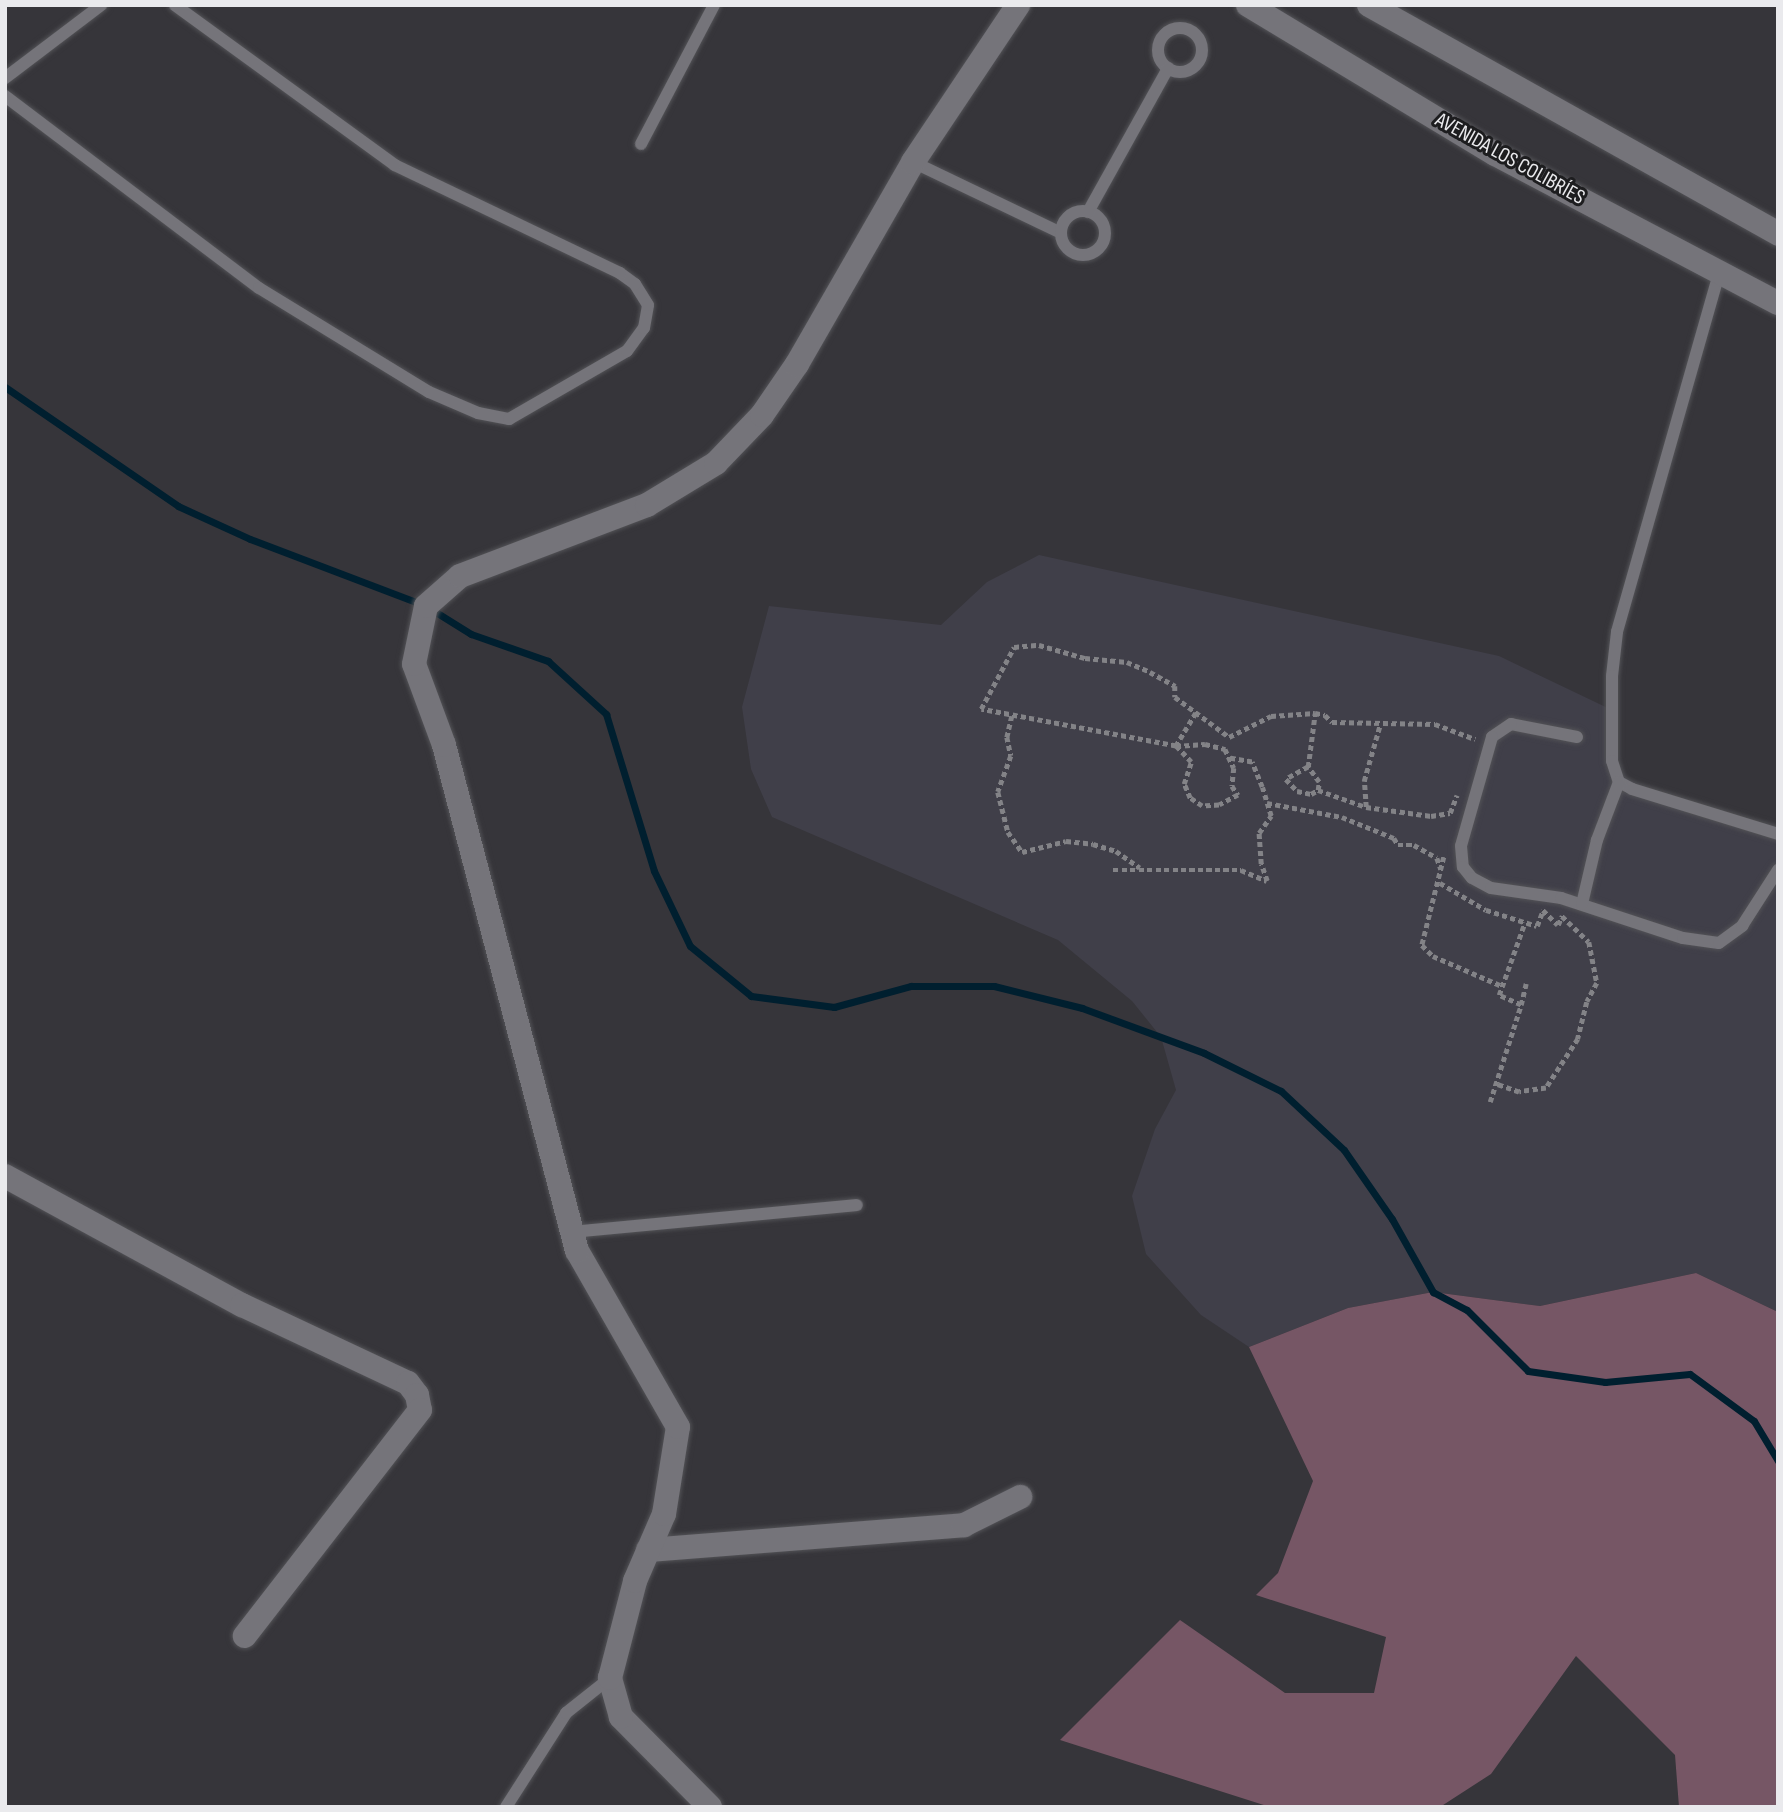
<!DOCTYPE html>
<html>
<head>
<meta charset="utf-8">
<style>
	body { margin:0 }
	#map { position:relative; width:1783px; height:1812px; overflow:hidden; background:#36353a; font-family:"Sofia Sans Condensed",sans-serif }
	div>[style] { position:absolute }
	.built>* { inset:0; background:#403f49 }
	.forest>* { inset:0; background:#765665 }
	.stream>* { height:7px; margin:-3.5px; padding:0 3.5px; transform-origin:3.5px; border-radius:3.5px; background:#001f2f }
	.path>* { height:4.5px; margin-top:-2.25px; transform-origin:0; background:repeating-linear-gradient(90deg,#838387 0 5px,transparent 0 8.5px) }
	.roads { filter:drop-shadow(0 0 2px #525256) drop-shadow(0 0 2px #525256) }
	.service>* { height:12px; margin:-6px; padding:0 6px; transform-origin:6px; border-radius:6px; background:#75747a }
	.service>.ring { margin:-6px; padding:0; box-sizing:content-box; background:none; border:12px solid #75747a; border-radius:50% }
	.minor>* { height:24px; margin:-12px; padding:0 12px; transform-origin:12px; border-radius:12px; background:#75747a }
	span { translate:-50% -50%; white-space:nowrap; text-align:center; line-height:1.15; -webkit-text-stroke:6px #1d1d1f; paint-order:stroke }
	.street-label { font-size:21px; color:#eaeaed }
	.frame { position:absolute; inset:0; border:7px solid #eaeaed; pointer-events:none }
</style>
</head>
<body>
<div id="map">
	<div class="built">
		<i style="clip-path:polygon(1039px 555px,1499px 656px,1614px 711px,1619px 782px,1778px 834px,1778px 1312px,1696px 1273px,1540px 1306px,1433px 1292px,1348px 1308px,1249px 1347px,1201px 1315px,1146px 1254px,1132px 1196px,1155px 1129px,1176px 1090px,1161px 1037px,1132px 1001px,1058px 940px,772px 817px,751px 769px,742px 707px,769px 606px,941px 625px,987px 582px)"></i>
	</div>
	<div class="forest">
		<i style="clip-path:polygon(1696px 1273px,1778px 1312px,1778px 1807px,1679px 1807px,1675px 1755px,1576px 1656px,1491px 1774px,1440px 1807px,1270px 1807px,1060px 1740px,1180px 1620px,1285px 1693px,1374px 1693px,1386px 1637px,1256px 1595px,1278px 1573px,1313px 1481px,1249px 1347px,1348px 1308px,1433px 1292px,1540px 1306px)"></i>
	</div>
	<div class="stream">
		<i style="left:5px;top:387px;width:210px;rotate:34.5deg"></i>
		<i style="left:178px;top:506px;width:79px;rotate:24.6deg"></i>
		<i style="left:250px;top:539px;width:188px;rotate:20.8deg"></i>
		<i style="left:426px;top:606px;width:53px;rotate:31.9deg"></i>
		<i style="left:471px;top:634px;width:82px;rotate:19.3deg"></i>
		<i style="left:548px;top:661px;width:79px;rotate:42.4deg"></i>
		<i style="left:606px;top:714px;width:164px;rotate:73deg"></i>
		<i style="left:654px;top:871px;width:83px;rotate:64.4deg"></i>
		<i style="left:690px;top:946px;width:79px;rotate:39.3deg"></i>
		<i style="left:751px;top:996px;width:84px;rotate:7.5deg"></i>
		<i style="left:834px;top:1007px;width:80px;rotate:-15.3deg"></i>
		<i style="left:911px;top:986px;width:83px"></i>
		<i style="left:994px;top:986px;width:91px;rotate:14deg"></i>
		<i style="left:1082px;top:1008px;width:130px;rotate:20.2deg"></i>
		<i style="left:1204px;top:1053px;width:86px;rotate:26.3deg"></i>
		<i style="left:1281px;top:1091px;width:86px;rotate:43.1deg"></i>
		<i style="left:1344px;top:1150px;width:84px;rotate:55.2deg"></i>
		<i style="left:1392px;top:1219px;width:84px;rotate:60.7deg"></i>
		<i style="left:1433px;top:1292px;width:38px;rotate:28deg"></i>
		<i style="left:1467px;top:1310px;width:86px;rotate:45deg"></i>
		<i style="left:1528px;top:1371px;width:78px;rotate:8.1deg"></i>
		<i style="left:1605px;top:1382px;width:85px;rotate:-5.4deg"></i>
		<i style="left:1690px;top:1374px;width:79px;rotate:36.3deg"></i>
		<i style="left:1754px;top:1421px;width:47px;rotate:59deg"></i>
	</div>
	<div class="path">
		<i style="left:1196px;top:713px;width:39px;rotate:121deg"></i>
		<i style="left:1176px;top:746px;width:198px;rotate:-169.3deg"></i>
		<i style="left:981px;top:709px;width:70px;rotate:-62deg"></i>
		<i style="left:1014px;top:647px;width:25px;rotate:-5deg"></i>
		<i style="left:1039px;top:645px;width:48px;rotate:15.8deg"></i>
		<i style="left:1085px;top:658px;width:42px;rotate:5.4deg"></i>
		<i style="left:1127px;top:662px;width:25px;rotate:23deg"></i>
		<i style="left:1150px;top:672px;width:29px;rotate:29deg"></i>
		<i style="left:1175px;top:686px;width:11px;rotate:90deg"></i>
		<i style="left:1175px;top:697px;width:67px;rotate:36.5deg"></i>
		<i style="left:1229px;top:737px;width:47px;rotate:-26.6deg"></i>
		<i style="left:1271px;top:716px;width:44px;rotate:-3.9deg"></i>
		<i style="left:1012px;top:716px;width:22px;rotate:103deg"></i>
		<i style="left:1007px;top:737px;width:19px;rotate:78deg"></i>
		<i style="left:1011px;top:756px;width:38px;rotate:110deg"></i>
		<i style="left:998px;top:792px;width:41px;rotate:76deg"></i>
		<i style="left:1008px;top:832px;width:24px;rotate:55deg"></i>
		<i style="left:1022px;top:852px;width:45px;rotate:-14deg"></i>
		<i style="left:1066px;top:841px;width:27px;rotate:6deg"></i>
		<i style="left:1093px;top:844px;width:24px;rotate:17deg"></i>
		<i style="left:1116px;top:851px;width:29px;rotate:35deg"></i>
		<i style="left:1205px;top:744px;width:21px;rotate:14deg"></i>
		<i style="left:1225px;top:749px;width:21px;rotate:65deg"></i>
		<i style="left:1234px;top:768px;width:18px;rotate:96deg"></i>
		<i style="left:1232px;top:786px;width:11px;rotate:56deg"></i>
		<i style="left:1238px;top:795px;width:21px;rotate:152deg"></i>
		<i style="left:1219px;top:805px;width:17px;rotate:177deg"></i>
		<i style="left:1202px;top:806px;width:14px;rotate:-146deg"></i>
		<i style="left:1190px;top:798px;width:15px;rotate:-113deg"></i>
		<i style="left:1184px;top:784px;width:23px;rotate:-72deg"></i>
		<i style="left:1191px;top:762px;width:22px;rotate:-133deg"></i>
		<i style="left:1176px;top:746px;width:29px;rotate:-4deg"></i>
		<i style="left:1308px;top:767px;width:25px;rotate:151deg"></i>
		<i style="left:1286px;top:779px;width:16px;rotate:47deg"></i>
		<i style="left:1297px;top:791px;width:14px;rotate:12deg"></i>
		<i style="left:1311px;top:794px;width:8px;rotate:-30deg"></i>
		<i style="left:1318px;top:790px;width:8px;rotate:-83deg"></i>
		<i style="left:1319px;top:782px;width:19px;rotate:-126deg"></i>
		<i style="left:1308px;top:767px;width:54px;rotate:-82.6deg"></i>
		<i style="left:1315px;top:713px;width:10px;rotate:11deg"></i>
		<i style="left:1325px;top:715px;width:10px;rotate:45deg"></i>
		<i style="left:1332px;top:722px;width:103px;rotate:1.1deg"></i>
		<i style="left:1435px;top:724px;width:43px;rotate:20.6deg"></i>
		<i style="left:1318px;top:790px;width:51px;rotate:19.5deg"></i>
		<i style="left:1366px;top:807px;width:66px;rotate:7.9deg"></i>
		<i style="left:1431px;top:816px;width:19px;rotate:-9deg"></i>
		<i style="left:1450px;top:813px;width:19px;rotate:-69deg"></i>
		<i style="left:1267px;top:803px;width:76px;rotate:10.6deg"></i>
		<i style="left:1342px;top:817px;width:56px;rotate:22deg"></i>
		<i style="left:1394px;top:838px;width:8px;rotate:60deg"></i>
		<i style="left:1398px;top:845px;width:16px"></i>
		<i style="left:1414px;top:845px;width:26px;rotate:29deg"></i>
		<i style="left:1437px;top:858px;width:12px;rotate:70deg"></i>
		<i style="left:1366px;top:807px;width:26px;rotate:-94deg"></i>
		<i style="left:1364px;top:781px;width:58px;rotate:-74.1deg"></i>
		<i style="left:1444px;top:857px;width:91px;rotate:104deg"></i>
		<i style="left:1422px;top:945px;width:16px;rotate:45deg"></i>
		<i style="left:1433px;top:956px;width:75px;rotate:23.5deg"></i>
		<i style="left:1113px;top:870px;width:128px"></i>
		<i style="left:1241px;top:870px;width:28px;rotate:23deg"></i>
		<i style="left:1267px;top:881px;width:18px;rotate:-109deg"></i>
		<i style="left:1261px;top:864px;width:31px;rotate:-94deg"></i>
		<i style="left:1259px;top:833px;width:21px;rotate:-55deg"></i>
		<i style="left:1271px;top:816px;width:30px;rotate:-107deg"></i>
		<i style="left:1262px;top:787px;width:27px;rotate:-112deg"></i>
		<i style="left:1252px;top:762px;width:23px;rotate:-170deg"></i>
		<i style="left:1440px;top:883px;width:53px;rotate:30.4deg"></i>
		<i style="left:1486px;top:910px;width:53px;rotate:17.4deg"></i>
		<i style="left:1537px;top:926px;width:17px;rotate:-69deg"></i>
		<i style="left:1543px;top:910px;width:21px;rotate:45deg"></i>
		<i style="left:1558px;top:925px;width:10px;rotate:-66deg"></i>
		<i style="left:1562px;top:916px;width:37px;rotate:44deg"></i>
		<i style="left:1589px;top:942px;width:42px;rotate:79deg"></i>
		<i style="left:1597px;top:983px;width:21px;rotate:118deg"></i>
		<i style="left:1587px;top:1002px;width:38px;rotate:104deg"></i>
		<i style="left:1578px;top:1039px;width:59px;rotate:123.1deg"></i>
		<i style="left:1546px;top:1088px;width:27px;rotate:172deg"></i>
		<i style="left:1519px;top:1092px;width:24px;rotate:-161deg"></i>
		<i style="left:1521px;top:1005px;width:22px;rotate:-77deg"></i>
		<i style="left:1490px;top:1102px;width:102px;rotate:-72.3deg"></i>
		<i style="left:1521px;top:1005px;width:24px;rotate:-156deg"></i>
		<i style="left:1499px;top:995px;width:77px;rotate:-70.4deg"></i>
	</div>
	<div class="roads">
		<div class="service">
			<i class="ring" style="left:1158px;top:28px;width:32px;height:32px"></i>
			<i style="left:5px;top:78px;width:121px;rotate:-37.2deg"></i>
			<i style="left:5px;top:96px;width:318px;rotate:37.1deg"></i>
			<i style="left:259px;top:288px;width:199px;rotate:31.5deg"></i>
			<i style="left:429px;top:392px;width:53px;rotate:23.2deg"></i>
			<i style="left:478px;top:413px;width:32px;rotate:11deg"></i>
			<i style="left:509px;top:419px;width:136px;rotate:-30deg"></i>
			<i style="left:627px;top:351px;width:29px;rotate:-54deg"></i>
			<i style="left:644px;top:328px;width:23px;rotate:-80deg"></i>
			<i style="left:648px;top:305px;width:25px;rotate:-122deg"></i>
			<i style="left:635px;top:284px;width:19px;rotate:-144deg"></i>
			<i style="left:620px;top:273px;width:250px;rotate:-154.4deg"></i>
			<i style="left:395px;top:165px;width:272px;rotate:-144deg"></i>
			<i style="left:641px;top:144px;width:157px;rotate:-62.3deg"></i>
			<i style="left:913px;top:162px;width:164px;rotate:25.6deg"></i>
			<i class="ring" style="left:1061px;top:211px;width:32px;height:32px"></i>
			<i style="left:1088px;top:212px;width:165px;rotate:-60.9deg"></i>
			<i style="left:1720px;top:270px;width:376px;rotate:105.9deg"></i>
			<i style="left:1617px;top:632px;width:44px;rotate:96.5deg"></i>
			<i style="left:1612px;top:676px;width:85px;rotate:90deg"></i>
			<i style="left:1612px;top:761px;width:22px;rotate:72deg"></i>
			<i style="left:1619px;top:782px;width:15px;rotate:28deg"></i>
			<i style="left:1632px;top:789px;width:153px;rotate:17.1deg"></i>
			<i style="left:1577px;top:737px;width:67px;rotate:-168.9deg"></i>
			<i style="left:1511px;top:724px;width:23px;rotate:146deg"></i>
			<i style="left:1492px;top:737px;width:113px;rotate:105.9deg"></i>
			<i style="left:1461px;top:846px;width:21px;rotate:85deg"></i>
			<i style="left:1463px;top:867px;width:14px;rotate:51deg"></i>
			<i style="left:1472px;top:878px;width:21px;rotate:28deg"></i>
			<i style="left:1491px;top:888px;width:71px;rotate:8.1deg"></i>
			<i style="left:1561px;top:898px;width:128px;rotate:18.2deg"></i>
			<i style="left:1683px;top:938px;width:36px;rotate:8deg"></i>
			<i style="left:1719px;top:943px;width:29px;rotate:-36deg"></i>
			<i style="left:1742px;top:926px;width:67px;rotate:-57.3deg"></i>
			<i style="left:1582px;top:904px;width:66px;rotate:-76.8deg"></i>
			<i style="left:1597px;top:840px;width:62px;rotate:-69.2deg"></i>
			<i style="left:572px;top:1232px;width:286px;rotate:-5.4deg"></i>
			<i style="left:506px;top:1807px;width:112px;rotate:-57.4deg"></i>
			<i style="left:566px;top:1713px;width:56px;rotate:-38.5deg"></i>
		</div>
		<div class="minor">
			<i style="left:1248px;top:5px;width:288px;rotate:31.1deg"></i>
			<i style="left:1495px;top:154px;width:320px;rotate:27.8deg"></i>
			<i style="left:1369px;top:5px;width:469px;rotate:29.2deg"></i>
			<i style="left:5px;top:1176px;width:270px;rotate:28.6deg"></i>
			<i style="left:242px;top:1305px;width:183px;rotate:25.2deg"></i>
			<i style="left:408px;top:1383px;width:15px;rotate:53deg"></i>
			<i style="left:417px;top:1395px;width:15px;rotate:79deg"></i>
			<i style="left:420px;top:1410px;width:286px;rotate:127.8deg"></i>
			<i style="left:648px;top:1550px;width:317px;rotate:-4.5deg"></i>
			<i style="left:964px;top:1525px;width:63px;rotate:-26.6deg"></i>
			<i style="left:710px;top:1807px;width:127px;rotate:-134.7deg"></i>
			<i style="left:621px;top:1717px;width:41px;rotate:-105.8deg"></i>
			<i style="left:610px;top:1678px;width:100px;rotate:-75.5deg"></i>
			<i style="left:635px;top:1581px;width:73px;rotate:-66.6deg"></i>
			<i style="left:664px;top:1514px;width:88px;rotate:-80.9deg"></i>
			<i style="left:678px;top:1427px;width:203px;rotate:-119.8deg"></i>
			<i style="left:577px;top:1251px;width:523px;rotate:-104.73deg"></i>
			<i style="left:444px;top:745px;width:86px;rotate:-110.3deg"></i>
			<i style="left:414px;top:664px;width:59px;rotate:-78.3deg"></i>
			<i style="left:426px;top:606px;width:45px;rotate:-41.4deg"></i>
			<i style="left:460px;top:576px;width:200px;rotate:-20.8deg"></i>
			<i style="left:647px;top:505px;width:81px;rotate:-31.3deg"></i>
			<i style="left:716px;top:463px;width:66px;rotate:-46.2deg"></i>
			<i style="left:762px;top:415px;width:62px;rotate:-55.5deg"></i>
			<i style="left:797px;top:364px;width:233px;rotate:-60.1deg"></i>
			<i style="left:913px;top:162px;width:189px;rotate:-56.2deg"></i>
		</div>
	</div>
	<div class="street-label">
		<span style="left:1510px;top:159px;rotate:29deg">AVENIDA LOS COLIBRÍES</span>
	</div>
	<div class="frame"></div>
</div>
</body>
</html>
